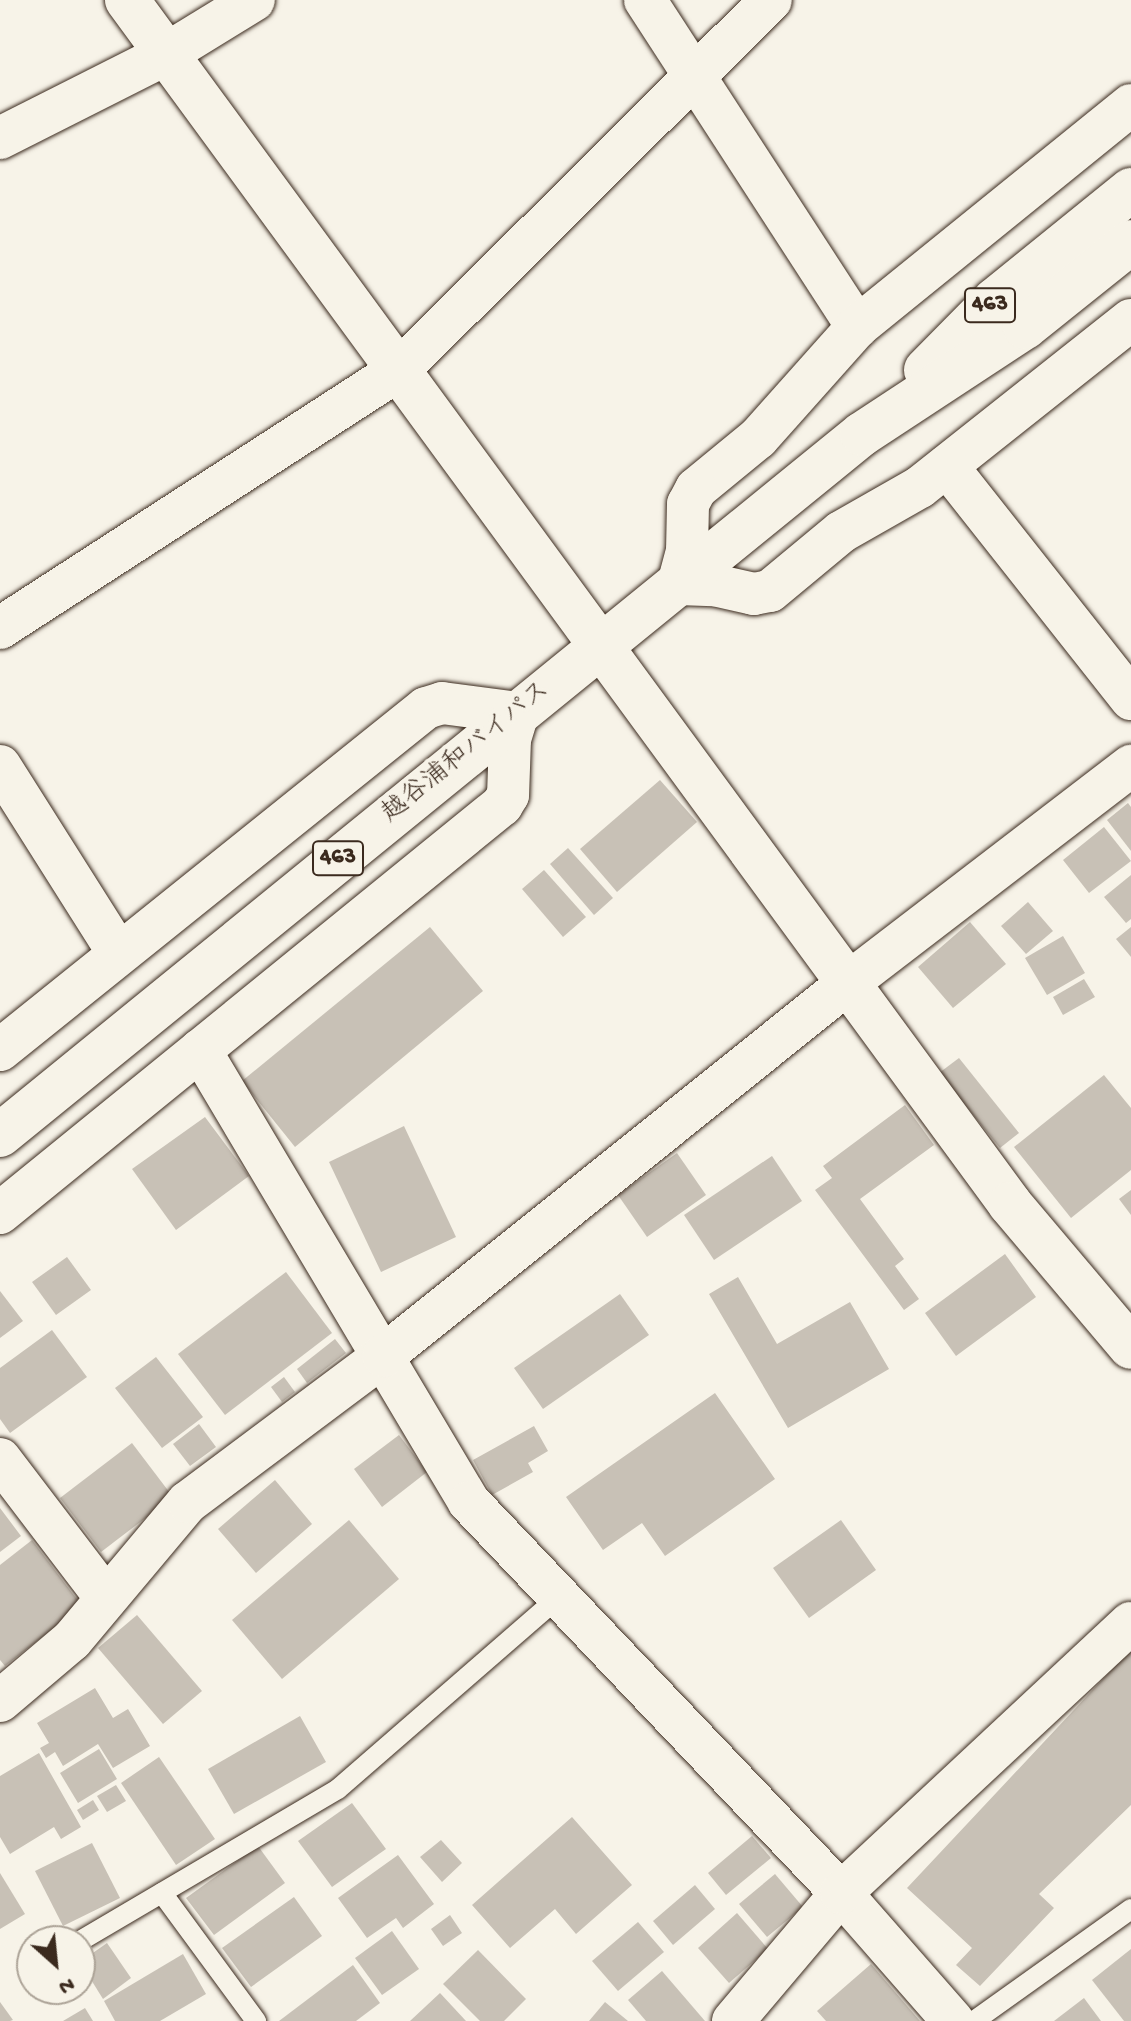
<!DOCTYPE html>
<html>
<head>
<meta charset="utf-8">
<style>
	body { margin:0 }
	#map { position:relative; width:1131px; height:2021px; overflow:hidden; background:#f7f3e8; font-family:"Gochi Hand","Klee One",sans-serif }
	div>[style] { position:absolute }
	.building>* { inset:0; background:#c8c1b6 }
	.roads { filter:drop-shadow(0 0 2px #3b2a1e) drop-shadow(0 0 2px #3b2a1e) }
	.lane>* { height:20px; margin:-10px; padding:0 10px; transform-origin:10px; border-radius:10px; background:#f7f3e8 }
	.street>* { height:42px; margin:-21px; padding:0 21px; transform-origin:21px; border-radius:21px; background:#f7f3e8 }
	.secondary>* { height:44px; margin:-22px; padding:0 22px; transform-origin:22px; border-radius:22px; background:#f7f3e8 }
	.highway>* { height:44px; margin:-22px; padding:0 22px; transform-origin:22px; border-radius:22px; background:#f7f3e8 }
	span { translate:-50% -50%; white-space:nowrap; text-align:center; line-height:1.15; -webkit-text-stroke:8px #f7f3e8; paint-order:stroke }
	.shield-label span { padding:2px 6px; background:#f7f3e8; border:2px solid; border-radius:6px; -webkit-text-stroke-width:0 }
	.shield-label { font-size:24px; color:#3b2a1e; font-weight:700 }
	.street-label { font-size:26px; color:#3b2a1e }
	.north { position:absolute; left:16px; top:1925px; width:80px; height:80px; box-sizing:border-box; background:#f7f3e8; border:2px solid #aca397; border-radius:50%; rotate:153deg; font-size:22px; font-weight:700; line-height:32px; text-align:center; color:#3b2a1e }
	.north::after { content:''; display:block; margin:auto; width:28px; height:36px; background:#3b2a1e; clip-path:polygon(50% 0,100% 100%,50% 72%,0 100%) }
</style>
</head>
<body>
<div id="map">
	<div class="building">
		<i style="clip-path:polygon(660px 780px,697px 822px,617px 892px,580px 849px)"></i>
		<i style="clip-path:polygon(1128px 803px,1131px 807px,1131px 851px,1107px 820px)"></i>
		<i style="clip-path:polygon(1104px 827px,1131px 861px,1089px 893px,1063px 860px)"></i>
		<i style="clip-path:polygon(568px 848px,613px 898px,594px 915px,550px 864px)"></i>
		<i style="clip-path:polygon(544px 870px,586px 917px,563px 937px,522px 889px)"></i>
		<i style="clip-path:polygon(1131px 875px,1131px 919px,1126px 923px,1104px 897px)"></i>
		<i style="clip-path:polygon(1028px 902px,1053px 931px,1026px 954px,1001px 926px)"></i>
		<i style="clip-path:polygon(970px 922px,1006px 964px,953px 1008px,918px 967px)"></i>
		<i style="clip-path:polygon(430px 927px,483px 991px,295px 1147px,242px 1081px)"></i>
		<i style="clip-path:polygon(1131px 927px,1131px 957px,1116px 939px)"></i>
		<i style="clip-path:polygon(1063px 936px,1085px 973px,1047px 995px,1025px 958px)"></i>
		<i style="clip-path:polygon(1084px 979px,1095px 997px,1063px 1015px,1053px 997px)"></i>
		<i style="clip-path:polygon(959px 1058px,1019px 1133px,1000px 1148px,939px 1073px)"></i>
		<i style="clip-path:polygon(1104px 1075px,1131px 1108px,1131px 1170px,1071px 1218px,1014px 1147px)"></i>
		<i style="clip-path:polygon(905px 1105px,934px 1145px,860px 1199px,904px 1259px,895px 1266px,919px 1299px,904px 1310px,815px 1190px,832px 1178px,823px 1166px)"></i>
		<i style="clip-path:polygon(205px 1117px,249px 1176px,176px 1230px,132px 1169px)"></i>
		<i style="clip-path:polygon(404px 1126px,456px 1237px,381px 1272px,329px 1162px)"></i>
		<i style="clip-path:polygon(677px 1153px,706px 1195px,647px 1237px,618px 1195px)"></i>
		<i style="clip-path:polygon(772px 1156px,802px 1201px,714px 1260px,684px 1215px)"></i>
		<i style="clip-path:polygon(1131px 1190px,1131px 1215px,1119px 1199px)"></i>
		<i style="clip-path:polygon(1005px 1254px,1036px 1297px,956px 1356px,925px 1313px)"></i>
		<i style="clip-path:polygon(67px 1257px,91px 1290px,56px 1315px,32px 1282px)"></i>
		<i style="clip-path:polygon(286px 1272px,332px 1333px,225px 1415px,178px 1354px)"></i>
		<i style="clip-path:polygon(738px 1277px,777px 1344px,850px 1302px,889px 1369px,788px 1428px,709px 1294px)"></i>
		<i style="clip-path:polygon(0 1291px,23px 1321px,0 1338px)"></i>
		<i style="clip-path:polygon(620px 1294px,649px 1335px,543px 1409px,514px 1368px)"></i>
		<i style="clip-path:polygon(52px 1330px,87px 1377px,10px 1433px,0 1419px,0 1368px)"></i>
		<i style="clip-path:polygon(335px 1339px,346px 1353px,307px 1383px,297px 1369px)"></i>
		<i style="clip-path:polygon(156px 1357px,203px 1417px,162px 1448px,115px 1388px)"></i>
		<i style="clip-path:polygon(284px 1377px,295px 1392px,282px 1402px,271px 1387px)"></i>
		<i style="clip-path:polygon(715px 1393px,775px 1479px,665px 1556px,642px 1523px,603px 1550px,566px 1497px)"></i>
		<i style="clip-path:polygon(199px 1424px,216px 1447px,190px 1466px,173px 1444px)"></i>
		<i style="clip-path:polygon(534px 1426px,548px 1451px,528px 1463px,533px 1472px,492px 1495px,473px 1460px)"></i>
		<i style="clip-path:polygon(399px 1435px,427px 1472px,382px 1507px,354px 1469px)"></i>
		<i style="clip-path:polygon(132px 1443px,173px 1497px,101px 1552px,60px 1498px)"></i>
		<i style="clip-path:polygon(275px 1480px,312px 1524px,256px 1573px,218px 1529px)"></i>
		<i style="clip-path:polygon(0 1508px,21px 1536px,0 1552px)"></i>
		<i style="clip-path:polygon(349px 1520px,399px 1579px,282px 1679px,232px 1620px)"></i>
		<i style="clip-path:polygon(841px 1520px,876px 1570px,809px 1618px,773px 1568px)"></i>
		<i style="clip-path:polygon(32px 1540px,82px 1606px,5px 1666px,0 1660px,0 1565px)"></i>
		<i style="clip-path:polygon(137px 1615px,202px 1691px,163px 1724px,98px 1648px)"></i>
		<i style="clip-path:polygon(1131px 1649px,1131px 1805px,1039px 1894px,1054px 1908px,980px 1986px,956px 1965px,972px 1948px,907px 1888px)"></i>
		<i style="clip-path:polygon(95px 1688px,113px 1718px,128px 1709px,150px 1746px,113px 1768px,98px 1744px,63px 1766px,55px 1752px,46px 1758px,40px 1748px,49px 1743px,37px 1723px)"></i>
		<i style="clip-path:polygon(300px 1716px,326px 1762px,234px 1814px,208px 1769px)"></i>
		<i style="clip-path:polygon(99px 1749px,117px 1779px,78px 1803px,60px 1773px)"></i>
		<i style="clip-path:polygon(39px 1753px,81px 1827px,61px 1839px,54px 1827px,10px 1854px,0 1837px,0 1776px)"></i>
		<i style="clip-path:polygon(159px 1757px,215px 1839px,176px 1865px,121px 1783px)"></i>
		<i style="clip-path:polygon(116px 1785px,126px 1801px,107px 1812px,97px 1796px)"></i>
		<i style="clip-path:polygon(93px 1800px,99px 1810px,83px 1820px,77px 1810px)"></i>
		<i style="clip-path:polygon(352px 1803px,386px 1849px,332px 1887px,298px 1841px)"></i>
		<i style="clip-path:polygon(572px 1817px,632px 1885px,576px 1934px,555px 1909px,510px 1948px,472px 1905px)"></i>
		<i style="clip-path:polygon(752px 1836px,771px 1858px,726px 1895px,708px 1873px)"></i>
		<i style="clip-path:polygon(441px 1840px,462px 1863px,442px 1882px,420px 1857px)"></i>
		<i style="clip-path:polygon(92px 1843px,120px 1898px,63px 1926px,35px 1871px)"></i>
		<i style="clip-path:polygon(258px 1846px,285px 1883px,214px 1935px,186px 1898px)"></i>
		<i style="clip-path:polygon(398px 1855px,434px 1904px,403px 1928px,396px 1918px,367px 1938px,338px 1898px)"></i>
		<i style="clip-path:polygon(0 1873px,25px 1914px,0 1929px)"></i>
		<i style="clip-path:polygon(775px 1874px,803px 1907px,767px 1937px,739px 1904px)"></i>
		<i style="clip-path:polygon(695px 1885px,715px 1909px,673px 1945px,653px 1921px)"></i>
		<i style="clip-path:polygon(294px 1897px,322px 1936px,251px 1987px,222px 1948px)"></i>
		<i style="clip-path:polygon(737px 1913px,768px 1949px,729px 1983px,698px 1948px)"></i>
		<i style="clip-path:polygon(450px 1915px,462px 1933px,443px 1946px,431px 1929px)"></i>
		<i style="clip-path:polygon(638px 1922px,664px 1952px,618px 1991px,592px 1961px)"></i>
		<i style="clip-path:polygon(392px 1931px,419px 1969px,382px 1995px,355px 1958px)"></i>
		<i style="clip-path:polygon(107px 1943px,131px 1978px,103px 1999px,80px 1962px)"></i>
		<i style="clip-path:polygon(1131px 1949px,1131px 2021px,1124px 2021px,1092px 1980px)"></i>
		<i style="clip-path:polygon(478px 1950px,526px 1999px,504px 2021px,480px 2021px,443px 1984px)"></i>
		<i style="clip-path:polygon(183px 1954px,206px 1994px,160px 2021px,115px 2021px,104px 2001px)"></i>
		<i style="clip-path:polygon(871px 1964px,920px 2021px,826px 2021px,817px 2011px)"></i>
		<i style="clip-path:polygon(353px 1965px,380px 2003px,356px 2021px,279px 2021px)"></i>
		<i style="clip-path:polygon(662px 1971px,705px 2021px,646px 2021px,628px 2000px)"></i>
		<i style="clip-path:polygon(440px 1993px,466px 2021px,410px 2021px)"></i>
		<i style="clip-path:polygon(1084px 1998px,1101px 2021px,1054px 2021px)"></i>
		<i style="clip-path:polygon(0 2002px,13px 2020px,10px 2021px,0 2021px)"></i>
		<i style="clip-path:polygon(605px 2002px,628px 2021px,589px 2021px)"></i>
		<i style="clip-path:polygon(85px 2008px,93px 2021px,63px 2021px)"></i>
	</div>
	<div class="roads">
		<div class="lane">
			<i style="left:162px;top:1893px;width:159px;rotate:53.7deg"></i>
			<i style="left:80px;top:1941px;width:299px;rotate:-30.5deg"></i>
			<i style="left:338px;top:1789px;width:293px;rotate:-41deg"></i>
			<i style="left:974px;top:2021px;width:193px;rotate:-35.5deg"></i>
		</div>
		<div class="street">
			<i style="left:645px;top:0;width:390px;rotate:57deg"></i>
			<i style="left:1131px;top:105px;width:353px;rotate:141deg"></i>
			<i style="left:857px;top:327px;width:149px;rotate:131.7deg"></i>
			<i style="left:758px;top:438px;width:80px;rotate:140.6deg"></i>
			<i style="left:696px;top:489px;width:17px;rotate:118deg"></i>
			<i style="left:688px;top:504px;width:47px;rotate:91.2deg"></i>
			<i style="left:687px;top:551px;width:34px;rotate:105deg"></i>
			<i style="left:678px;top:584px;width:36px;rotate:2deg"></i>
			<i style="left:714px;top:585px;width:41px;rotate:12.7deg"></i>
			<i style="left:754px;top:594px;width:16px;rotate:-11deg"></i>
			<i style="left:770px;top:591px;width:92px;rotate:-39.7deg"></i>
			<i style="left:841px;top:532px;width:91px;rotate:-29.7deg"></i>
			<i style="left:920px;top:487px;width:269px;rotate:-38.4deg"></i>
			<i style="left:0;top:138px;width:186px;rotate:-26.8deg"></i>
			<i style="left:166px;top:54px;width:103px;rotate:-31.5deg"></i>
			<i style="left:947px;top:466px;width:297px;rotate:51.7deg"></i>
			<i style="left:0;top:628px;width:477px;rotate:-32.9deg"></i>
			<i style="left:400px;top:369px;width:523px;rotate:-44.85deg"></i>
			<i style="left:0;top:766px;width:221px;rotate:57.7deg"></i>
			<i style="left:0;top:1050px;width:546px;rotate:-38.76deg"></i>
			<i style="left:426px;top:708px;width:17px;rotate:-17deg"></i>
			<i style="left:442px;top:703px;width:77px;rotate:7.5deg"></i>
			<i style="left:518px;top:713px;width:27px;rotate:107deg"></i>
			<i style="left:510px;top:739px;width:56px;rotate:92deg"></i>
			<i style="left:508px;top:795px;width:12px;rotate:121deg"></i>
			<i style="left:502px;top:805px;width:647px;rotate:140.9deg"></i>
			<i style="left:200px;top:1050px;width:526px;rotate:59.24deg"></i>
			<i style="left:469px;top:1502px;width:540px;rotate:46.43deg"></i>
			<i style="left:841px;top:1893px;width:170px;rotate:48.8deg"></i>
			<i style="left:0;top:1459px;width:175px;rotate:52.7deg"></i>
			<i style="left:0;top:1701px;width:94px;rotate:-40.3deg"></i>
			<i style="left:72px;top:1640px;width:180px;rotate:-50deg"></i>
			<i style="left:188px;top:1502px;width:244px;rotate:-36.8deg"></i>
			<i style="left:383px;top:1356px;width:596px;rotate:-38.73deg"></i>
			<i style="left:848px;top:983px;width:357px;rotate:-37.5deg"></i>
			<i style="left:733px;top:2021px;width:167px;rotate:-49.8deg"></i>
			<i style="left:841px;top:1893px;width:396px;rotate:-43deg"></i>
		</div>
		<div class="secondary">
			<i style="left:127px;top:0;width:1493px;rotate:53.74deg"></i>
			<i style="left:1010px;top:1204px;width:187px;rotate:49.8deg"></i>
		</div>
		<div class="highway">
			<i style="left:926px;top:370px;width:98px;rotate:-45.4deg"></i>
			<i style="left:995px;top:300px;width:175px;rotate:-39deg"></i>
			<i style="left:0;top:1135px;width:1111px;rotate:-39.12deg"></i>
			<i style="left:862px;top:434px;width:195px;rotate:-33.3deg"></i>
			<i style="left:1025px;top:327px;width:136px;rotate:-38.7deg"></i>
		</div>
	</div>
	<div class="shield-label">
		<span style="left:990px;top:305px">463</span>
		<span style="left:338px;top:858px">463</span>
	</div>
	<div class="street-label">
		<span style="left:467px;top:753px;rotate:-39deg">越谷浦和バイパス</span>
	</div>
	<div class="north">N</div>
</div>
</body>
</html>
